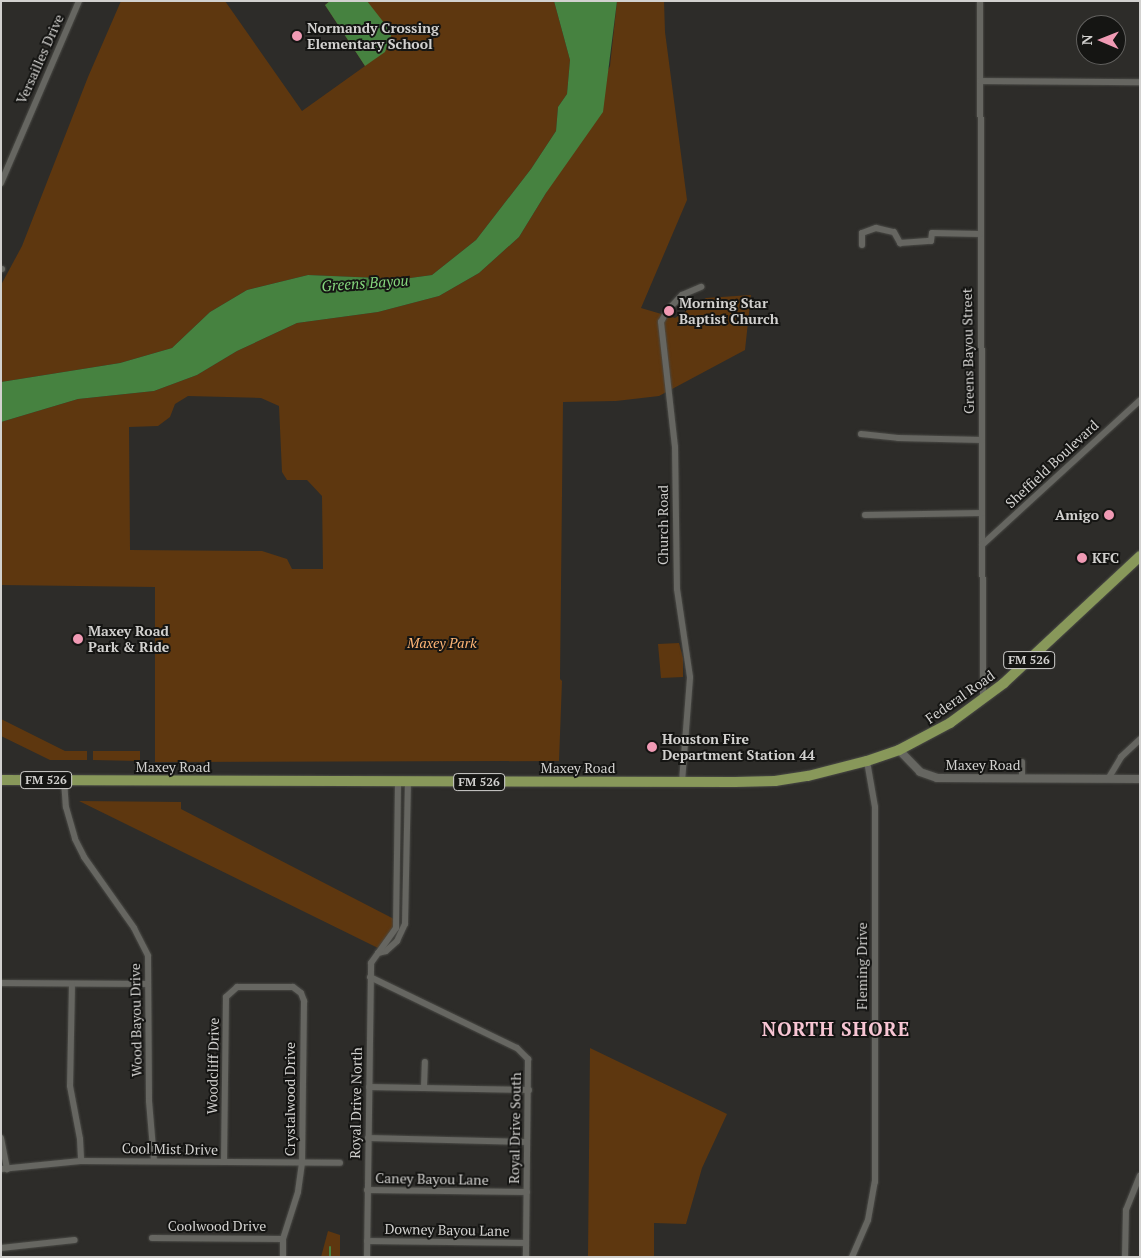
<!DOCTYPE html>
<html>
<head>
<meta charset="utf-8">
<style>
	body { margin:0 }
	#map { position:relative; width:1141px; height:1258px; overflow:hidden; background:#2d2c29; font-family:"PT Serif",serif }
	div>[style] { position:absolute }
	.green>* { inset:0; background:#5e370f }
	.water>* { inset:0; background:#468240 }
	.stream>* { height:2px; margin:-1px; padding:0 1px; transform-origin:1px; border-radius:1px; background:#468240 }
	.roads { filter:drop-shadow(0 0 1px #4a4a46) drop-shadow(0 0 1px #4a4a46) }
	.minor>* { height:6px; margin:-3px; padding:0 3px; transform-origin:3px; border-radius:3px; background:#666661 }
	.tertiary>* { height:8px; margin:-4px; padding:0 4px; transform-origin:4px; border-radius:4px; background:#666661 }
	.primary>* { height:10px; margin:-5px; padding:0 5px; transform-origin:5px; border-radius:5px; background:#88985a }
	.dots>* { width:14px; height:14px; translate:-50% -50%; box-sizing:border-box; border:2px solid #151513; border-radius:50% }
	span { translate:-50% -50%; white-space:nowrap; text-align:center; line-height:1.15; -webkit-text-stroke:4px #151513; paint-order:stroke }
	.shield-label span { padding:1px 4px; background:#151513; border:1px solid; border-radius:4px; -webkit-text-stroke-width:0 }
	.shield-label { font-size:12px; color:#d2d1cf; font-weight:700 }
	.poi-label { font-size:14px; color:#d2d1cf; font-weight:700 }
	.left { translate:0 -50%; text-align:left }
	.right { translate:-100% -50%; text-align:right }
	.street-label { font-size:14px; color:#d2d1cf }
	.park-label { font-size:14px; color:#feb575; font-style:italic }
	.water-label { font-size:15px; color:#84d57c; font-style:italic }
	.district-label { font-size:19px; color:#f7c5d3; font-weight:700; letter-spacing:1px }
	.frame { position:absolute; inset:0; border:2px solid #d2d1cf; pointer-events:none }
	.north { position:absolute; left:1076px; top:15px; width:50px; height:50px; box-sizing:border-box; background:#151513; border:1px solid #61605e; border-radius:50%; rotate:271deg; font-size:14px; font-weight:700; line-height:20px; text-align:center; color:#d2d1cf }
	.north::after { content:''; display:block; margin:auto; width:18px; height:22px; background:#f09ab4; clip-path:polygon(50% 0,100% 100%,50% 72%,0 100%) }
</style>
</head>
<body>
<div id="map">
	<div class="green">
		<i style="clip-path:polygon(121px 1px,225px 1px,302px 111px,365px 66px,325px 5px,330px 1px,554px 1px,570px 60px,567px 94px,558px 107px,556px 131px,531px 169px,476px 240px,432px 275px,403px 279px,308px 275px,247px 290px,210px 312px,172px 348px,120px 363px,1px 382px,1px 285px,22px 246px,88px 77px)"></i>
		<i style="clip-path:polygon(evenodd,617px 1px,664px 1px,665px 32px,687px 200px,641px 308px,675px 318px,706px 298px,751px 295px,745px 350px,659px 396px,616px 401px,563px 402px,560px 679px,562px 681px,559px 761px,155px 762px,155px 587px,1px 585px,1px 422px,78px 399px,154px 391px,197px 375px,237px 351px,297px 323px,378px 312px,439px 296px,479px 273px,519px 237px,546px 193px,610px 66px,617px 1px,188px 396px,261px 398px,279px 406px,282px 472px,287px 480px,307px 480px,322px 496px,323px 569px,292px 569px,287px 559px,262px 551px,130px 550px,129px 427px,158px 426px,170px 417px,175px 404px,188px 396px)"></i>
		<i style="clip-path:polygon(679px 643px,683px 658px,683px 677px,661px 678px,658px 644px)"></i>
		<i style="clip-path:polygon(1px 719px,65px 751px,87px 751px,87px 760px,50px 760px,1px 736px)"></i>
		<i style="clip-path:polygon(93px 751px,140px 751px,140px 761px,93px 760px)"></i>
		<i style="clip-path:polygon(79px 801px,181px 802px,181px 809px,394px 919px,393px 929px,389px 938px,378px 948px)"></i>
		<i style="clip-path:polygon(590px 1048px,727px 1114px,702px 1168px,686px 1224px,654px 1223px,654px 1257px,588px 1256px)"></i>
		<i style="clip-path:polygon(328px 1231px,340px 1235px,340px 1257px,321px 1257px)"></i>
	</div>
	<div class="water">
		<i style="clip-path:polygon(330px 1px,367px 1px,392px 33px,385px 52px,365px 66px,325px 5px)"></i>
		<i style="clip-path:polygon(554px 1px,617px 1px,603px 112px,546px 193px,519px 237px,479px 273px,439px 296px,378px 312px,297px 323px,237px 351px,197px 375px,154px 391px,78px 399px,1px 422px,1px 382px,120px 363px,172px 348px,210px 312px,247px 290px,308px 275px,403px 279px,432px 275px,476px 240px,531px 169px,556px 131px,558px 107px,567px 94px,570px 60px)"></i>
	</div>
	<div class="stream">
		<i style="left:330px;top:1257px;width:10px;rotate:-90deg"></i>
	</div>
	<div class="roads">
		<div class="minor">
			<i style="left:980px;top:1px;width:699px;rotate:89.75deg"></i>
			<i style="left:980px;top:81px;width:160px;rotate:0.4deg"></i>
			<i style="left:1px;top:183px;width:198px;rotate:-66.8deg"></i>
			<i style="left:862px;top:245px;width:12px;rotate:-90deg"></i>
			<i style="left:862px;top:233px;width:15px;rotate:-20deg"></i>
			<i style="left:876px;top:228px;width:18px;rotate:13deg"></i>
			<i style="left:894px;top:232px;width:13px;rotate:61deg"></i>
			<i style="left:900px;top:243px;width:31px;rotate:-4deg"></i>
			<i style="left:931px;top:241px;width:8px;rotate:-83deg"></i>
			<i style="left:932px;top:233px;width:48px;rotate:1.2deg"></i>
			<i style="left:1px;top:269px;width:1px"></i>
			<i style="left:861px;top:434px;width:37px;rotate:6deg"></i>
			<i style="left:898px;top:438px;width:84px;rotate:1.4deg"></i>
			<i style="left:865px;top:515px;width:117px;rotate:-1deg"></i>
			<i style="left:982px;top:545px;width:214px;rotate:-42.5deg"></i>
			<i style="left:1022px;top:779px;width:17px;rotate:-90deg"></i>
			<i style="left:1108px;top:779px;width:26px;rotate:-59deg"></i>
			<i style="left:1121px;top:757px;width:26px;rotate:-43deg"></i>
			<i style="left:64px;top:780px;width:27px;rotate:86deg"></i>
			<i style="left:66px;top:807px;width:33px;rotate:74deg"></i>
			<i style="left:75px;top:839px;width:20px;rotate:63deg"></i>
			<i style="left:84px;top:857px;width:87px;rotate:54.8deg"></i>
			<i style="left:134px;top:928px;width:31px;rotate:63deg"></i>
			<i style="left:148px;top:956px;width:145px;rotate:89.6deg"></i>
			<i style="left:149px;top:1101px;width:60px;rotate:85.2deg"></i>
			<i style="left:682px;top:782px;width:105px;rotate:-85.6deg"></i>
			<i style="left:690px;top:677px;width:89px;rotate:-98.4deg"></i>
			<i style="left:677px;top:589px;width:142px;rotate:-90.8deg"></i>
			<i style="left:675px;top:447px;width:126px;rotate:-96.4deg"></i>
			<i style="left:661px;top:322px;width:13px;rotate:-61deg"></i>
			<i style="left:667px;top:311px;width:22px;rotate:-47deg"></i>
			<i style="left:682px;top:295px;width:21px;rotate:-23deg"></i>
			<i style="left:378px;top:953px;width:8px;rotate:-14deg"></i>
			<i style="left:386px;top:951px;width:15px;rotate:-42deg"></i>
			<i style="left:397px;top:941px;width:19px;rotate:-65deg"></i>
			<i style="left:405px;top:924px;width:143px;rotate:-88.8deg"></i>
			<i style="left:370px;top:977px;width:163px;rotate:25.8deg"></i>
			<i style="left:517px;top:1048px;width:16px;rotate:45deg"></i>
			<i style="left:528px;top:1059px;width:198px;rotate:90.6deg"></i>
			<i style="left:1px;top:983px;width:147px;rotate:0.4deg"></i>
			<i style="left:72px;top:984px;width:102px;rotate:91.1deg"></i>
			<i style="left:70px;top:1086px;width:54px;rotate:79.3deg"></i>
			<i style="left:80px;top:1139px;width:22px;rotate:87deg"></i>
			<i style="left:369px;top:1087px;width:160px;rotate:1.1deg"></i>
			<i style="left:424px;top:1087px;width:25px;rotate:-88deg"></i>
			<i style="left:1px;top:1138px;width:32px;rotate:79deg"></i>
			<i style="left:368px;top:1138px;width:159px;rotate:1.4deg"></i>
			<i style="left:224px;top:1162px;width:165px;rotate:-89.3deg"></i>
			<i style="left:226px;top:997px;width:15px;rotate:-42deg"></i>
			<i style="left:237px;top:987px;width:56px"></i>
			<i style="left:293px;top:987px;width:10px;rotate:37deg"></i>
			<i style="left:301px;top:993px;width:9px;rotate:69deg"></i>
			<i style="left:304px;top:1001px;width:162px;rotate:90.7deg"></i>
			<i style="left:302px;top:1163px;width:29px;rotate:98deg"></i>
			<i style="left:298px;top:1192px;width:49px;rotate:107.7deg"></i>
			<i style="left:283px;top:1239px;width:18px;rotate:90deg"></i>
			<i style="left:1px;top:1169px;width:80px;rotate:-5.7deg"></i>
			<i style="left:81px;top:1161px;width:259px;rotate:0.4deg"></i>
			<i style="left:367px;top:1190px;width:160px;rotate:0.7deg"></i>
			<i style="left:152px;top:1238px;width:131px;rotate:0.4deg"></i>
			<i style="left:367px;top:1241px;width:159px;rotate:0.7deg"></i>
			<i style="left:1px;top:1248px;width:74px;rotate:-6.2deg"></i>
			<i style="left:367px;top:1257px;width:294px;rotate:-89.2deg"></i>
			<i style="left:371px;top:963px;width:43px;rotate:-54.5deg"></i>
			<i style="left:396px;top:928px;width:146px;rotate:-89.2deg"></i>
			<i style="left:852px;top:1257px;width:40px;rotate:-66.6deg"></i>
			<i style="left:868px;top:1220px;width:39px;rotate:-80deg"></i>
			<i style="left:875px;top:1182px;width:375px;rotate:-90deg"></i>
			<i style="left:875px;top:807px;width:47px;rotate:-99.9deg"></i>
			<i style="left:1125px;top:1257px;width:47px;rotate:-88.8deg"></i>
			<i style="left:1126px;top:1210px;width:37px;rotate:-68deg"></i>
		</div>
		<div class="tertiary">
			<i style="left:899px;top:750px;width:30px;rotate:46deg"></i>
			<i style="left:920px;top:772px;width:18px;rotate:19deg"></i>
			<i style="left:937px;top:778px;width:203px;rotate:0.3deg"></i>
		</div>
		<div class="primary">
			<i style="left:1px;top:780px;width:734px;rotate:0.16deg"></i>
			<i style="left:735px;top:782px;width:40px;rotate:-1.4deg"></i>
			<i style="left:775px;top:781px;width:33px;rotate:-9deg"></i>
			<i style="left:808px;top:776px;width:61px;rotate:-14.3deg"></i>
			<i style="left:867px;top:761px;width:34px;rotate:-19deg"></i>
			<i style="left:899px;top:750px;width:58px;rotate:-27.9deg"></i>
			<i style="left:950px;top:723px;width:67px;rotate:-36.5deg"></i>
			<i style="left:1004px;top:683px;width:186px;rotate:-43deg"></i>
		</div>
	</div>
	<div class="dots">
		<i style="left:297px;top:36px;background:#f09ab4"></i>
		<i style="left:669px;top:311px;background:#f09ab4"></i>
		<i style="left:1109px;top:515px;background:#f09ab4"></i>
		<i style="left:1082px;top:558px;background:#f09ab4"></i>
		<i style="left:78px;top:639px;background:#f09ab4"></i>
		<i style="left:652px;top:747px;background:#f09ab4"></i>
	</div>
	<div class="shield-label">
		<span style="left:1029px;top:660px">FM 526</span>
		<span style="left:46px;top:780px">FM 526</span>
		<span style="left:479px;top:782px">FM 526</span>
	</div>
	<div class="poi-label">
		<span class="left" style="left:307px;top:36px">Normandy Crossing<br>Elementary School</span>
		<span class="left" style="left:679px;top:311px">Morning Star<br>Baptist Church</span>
		<span class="right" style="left:1099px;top:515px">Amigo</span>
		<span class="left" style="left:1092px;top:558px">KFC</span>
		<span class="left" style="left:88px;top:639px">Maxey Road<br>Park &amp; Ride</span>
		<span class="left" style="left:662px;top:747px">Houston Fire<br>Department Station 44</span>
	</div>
	<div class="street-label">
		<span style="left:40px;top:59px;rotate:-66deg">Versailles Drive</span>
		<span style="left:968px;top:351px;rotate:-91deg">Greens Bayou Street</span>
		<span style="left:1052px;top:464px;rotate:-43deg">Sheffield Boulevard</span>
		<span style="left:663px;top:525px;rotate:-90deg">Church Road</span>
		<span style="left:960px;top:697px;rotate:-35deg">Federal Road</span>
		<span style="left:983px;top:765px">Maxey Road</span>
		<span style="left:173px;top:767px">Maxey Road</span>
		<span style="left:578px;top:768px">Maxey Road</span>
		<span style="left:862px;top:966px;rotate:-90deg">Fleming Drive</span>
		<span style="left:136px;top:1020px;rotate:-91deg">Wood Bayou Drive</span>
		<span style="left:213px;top:1066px;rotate:-89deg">Woodcliff Drive</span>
		<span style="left:290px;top:1099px;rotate:-90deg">Crystalwood Drive</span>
		<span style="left:356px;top:1103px;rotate:-89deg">Royal Drive North</span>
		<span style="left:515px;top:1128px;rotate:-89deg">Royal Drive South</span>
		<span style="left:170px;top:1149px;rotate:1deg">Cool Mist Drive</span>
		<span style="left:432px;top:1179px;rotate:1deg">Caney Bayou Lane</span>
		<span style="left:217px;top:1226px">Coolwood Drive</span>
		<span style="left:447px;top:1230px;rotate:1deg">Downey Bayou Lane</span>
	</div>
	<div class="park-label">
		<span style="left:442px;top:643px">Maxey Park</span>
	</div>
	<div class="water-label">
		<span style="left:365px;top:283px;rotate:-4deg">Greens Bayou</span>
	</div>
	<div class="district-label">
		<span style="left:836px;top:1029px">NORTH SHORE</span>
	</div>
	<div class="frame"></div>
	<div class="north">N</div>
</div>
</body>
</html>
